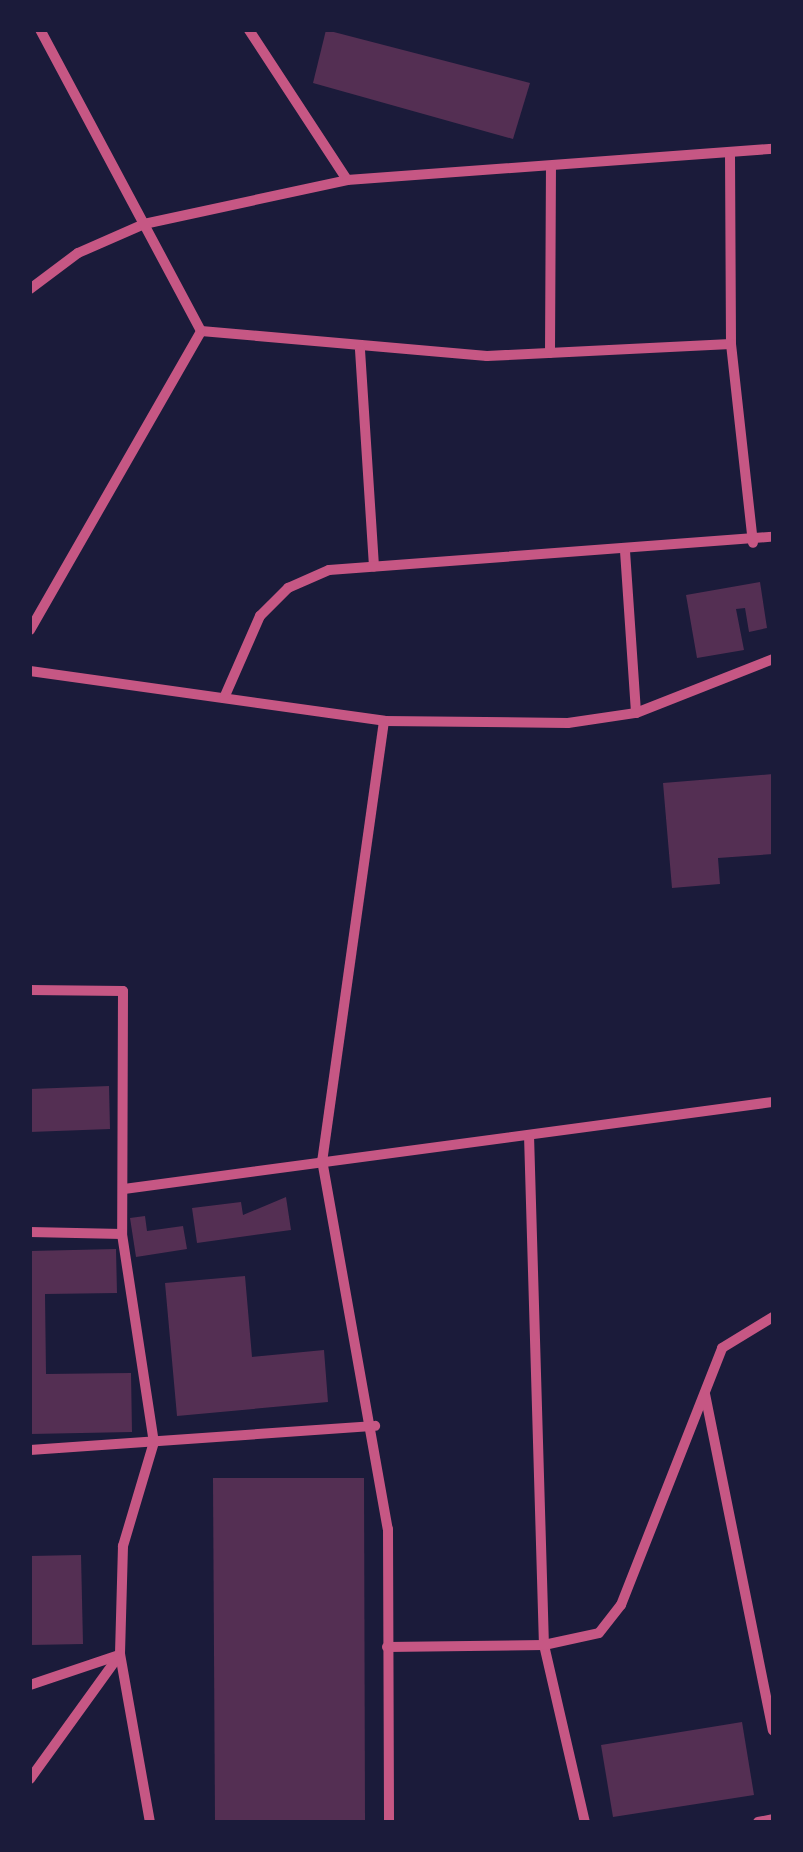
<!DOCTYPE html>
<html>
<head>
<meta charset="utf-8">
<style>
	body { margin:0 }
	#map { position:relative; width:803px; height:1852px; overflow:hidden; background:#1b1b3a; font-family:"Crimson Pro",serif }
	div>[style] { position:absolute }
	.building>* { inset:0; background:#542f53 }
	.minor>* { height:10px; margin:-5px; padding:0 5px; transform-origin:5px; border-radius:5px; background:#c65784 }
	span { translate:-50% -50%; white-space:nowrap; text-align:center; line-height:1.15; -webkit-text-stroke:8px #1b1b3a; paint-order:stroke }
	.frame { position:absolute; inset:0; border:32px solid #1b1b3a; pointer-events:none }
</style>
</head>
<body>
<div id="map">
	<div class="building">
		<i style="clip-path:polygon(326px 30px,530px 83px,513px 139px,313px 83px)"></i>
		<i style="clip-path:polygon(760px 582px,767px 628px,749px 632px,745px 608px,736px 609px,744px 650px,697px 658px,686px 595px)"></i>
		<i style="clip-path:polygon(773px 774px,773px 854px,718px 858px,720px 884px,672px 888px,663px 783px)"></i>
		<i style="clip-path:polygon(109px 1086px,110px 1129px,30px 1132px,30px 1089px)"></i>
		<i style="clip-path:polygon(286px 1197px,291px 1230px,197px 1243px,192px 1208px,241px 1202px,243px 1215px)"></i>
		<i style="clip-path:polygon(145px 1216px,147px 1231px,183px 1226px,187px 1249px,136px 1257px,130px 1218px)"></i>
		<i style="clip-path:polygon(116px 1249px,117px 1293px,45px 1294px,46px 1374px,131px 1373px,132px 1432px,30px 1434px,30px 1251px)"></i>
		<i style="clip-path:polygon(245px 1276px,252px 1357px,324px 1350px,328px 1402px,177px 1416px,165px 1283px)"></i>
		<i style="clip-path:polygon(213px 1478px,364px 1478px,365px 1822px,215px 1822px)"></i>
		<i style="clip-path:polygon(81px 1555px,83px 1644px,30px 1645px,30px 1556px)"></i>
		<i style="clip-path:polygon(742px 1722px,754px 1795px,613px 1817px,601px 1745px)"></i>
	</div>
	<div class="minor">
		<i style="left:249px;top:30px;width:179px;rotate:56.8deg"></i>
		<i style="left:730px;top:154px;width:190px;rotate:89.7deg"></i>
		<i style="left:731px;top:344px;width:200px;rotate:83.7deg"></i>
		<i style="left:30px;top:289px;width:60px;rotate:-36.9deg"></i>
		<i style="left:78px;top:253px;width:72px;rotate:-23.7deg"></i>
		<i style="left:144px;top:224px;width:208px;rotate:-12.2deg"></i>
		<i style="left:347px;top:180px;width:427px;rotate:-4.2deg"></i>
		<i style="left:201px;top:331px;width:287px;rotate:5deg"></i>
		<i style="left:487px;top:356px;width:244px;rotate:-2.8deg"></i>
		<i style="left:360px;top:350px;width:217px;rotate:86.3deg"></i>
		<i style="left:550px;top:353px;width:187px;rotate:-89.7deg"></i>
		<i style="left:625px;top:551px;width:162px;rotate:86.1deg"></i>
		<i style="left:30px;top:630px;width:344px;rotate:-60.2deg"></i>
		<i style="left:201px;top:331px;width:341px;rotate:-118.1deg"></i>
		<i style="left:30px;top:671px;width:358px;rotate:8deg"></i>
		<i style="left:384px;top:721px;width:184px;rotate:0.6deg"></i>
		<i style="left:568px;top:723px;width:69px;rotate:-8.4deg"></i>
		<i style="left:636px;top:713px;width:147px;rotate:-21.5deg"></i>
		<i style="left:224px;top:698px;width:90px;rotate:-66.3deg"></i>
		<i style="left:260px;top:616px;width:40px;rotate:-45deg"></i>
		<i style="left:288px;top:588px;width:45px;rotate:-23.7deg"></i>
		<i style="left:329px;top:570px;width:445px;rotate:-4.3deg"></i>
		<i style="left:384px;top:721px;width:443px;rotate:98deg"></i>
		<i style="left:322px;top:1160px;width:375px;rotate:79.9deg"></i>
		<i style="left:388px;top:1529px;width:293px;rotate:89.8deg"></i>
		<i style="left:30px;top:990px;width:93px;rotate:0.6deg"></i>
		<i style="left:123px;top:991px;width:243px;rotate:90.2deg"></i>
		<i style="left:122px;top:1234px;width:210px;rotate:81.3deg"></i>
		<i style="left:154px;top:1442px;width:109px;rotate:106.6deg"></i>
		<i style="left:123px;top:1546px;width:108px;rotate:91.6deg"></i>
		<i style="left:120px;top:1654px;width:171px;rotate:79.9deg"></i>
		<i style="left:529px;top:1135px;width:510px;rotate:88.32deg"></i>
		<i style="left:544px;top:1645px;width:182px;rotate:77deg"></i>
		<i style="left:124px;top:1189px;width:655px;rotate:-7.64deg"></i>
		<i style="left:30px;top:1232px;width:92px;rotate:1.2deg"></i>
		<i style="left:705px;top:1394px;width:343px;rotate:78.6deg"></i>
		<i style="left:30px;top:1450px;width:346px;rotate:-4deg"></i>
		<i style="left:387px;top:1647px;width:157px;rotate:-0.7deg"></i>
		<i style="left:544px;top:1645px;width:56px;rotate:-12.3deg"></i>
		<i style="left:599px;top:1633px;width:36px;rotate:-52deg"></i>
		<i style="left:621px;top:1605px;width:276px;rotate:-68.5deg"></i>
		<i style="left:722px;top:1348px;width:60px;rotate:-31.3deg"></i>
		<i style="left:30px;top:1685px;width:94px;rotate:-18.6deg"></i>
		<i style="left:30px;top:1779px;width:154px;rotate:-54.2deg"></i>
		<i style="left:758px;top:1822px;width:15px;rotate:-11deg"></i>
	</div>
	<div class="frame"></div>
</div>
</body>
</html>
